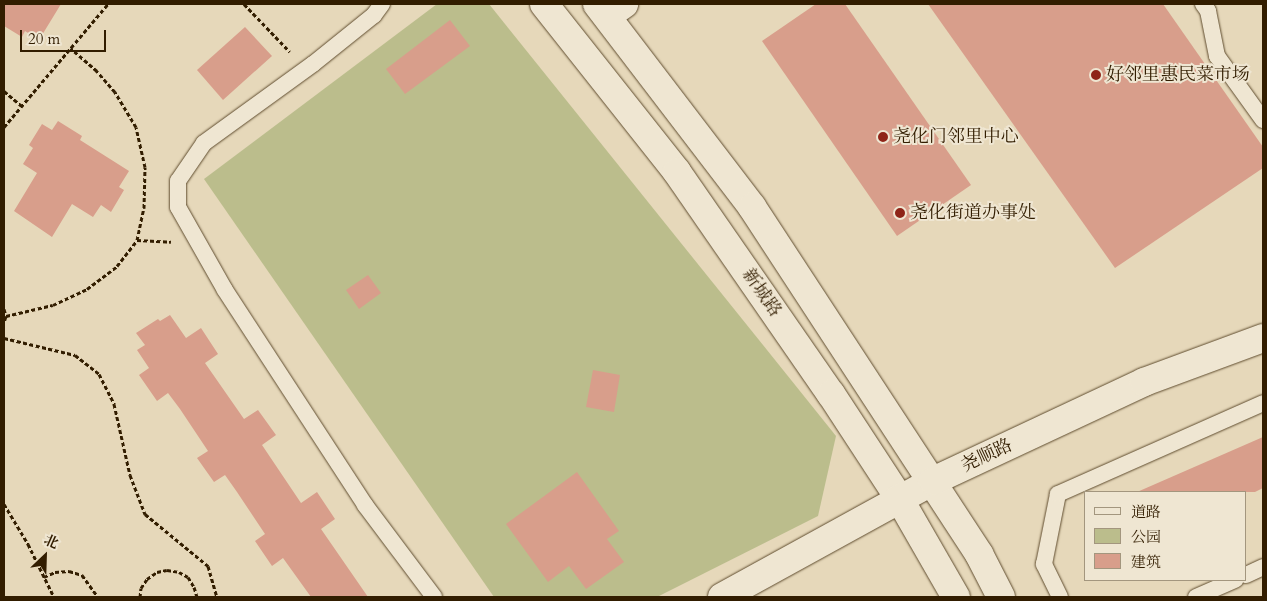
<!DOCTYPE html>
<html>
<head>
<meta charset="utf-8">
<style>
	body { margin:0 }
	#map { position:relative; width:1267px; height:601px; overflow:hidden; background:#e6d8ba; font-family:Cardo,"Noto Serif SC",serif }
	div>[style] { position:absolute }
	.green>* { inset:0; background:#bbbd8c }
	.building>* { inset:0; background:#d89e8b }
	.path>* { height:3px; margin-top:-1.5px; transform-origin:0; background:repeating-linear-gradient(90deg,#321d00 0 4px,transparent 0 6.5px) }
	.roads { filter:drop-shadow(0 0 1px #5f4c2e) drop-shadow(0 0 1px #5f4c2e) }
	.lane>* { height:16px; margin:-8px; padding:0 8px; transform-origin:8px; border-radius:8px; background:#efe6d2 }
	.street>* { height:28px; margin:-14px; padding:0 14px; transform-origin:14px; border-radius:14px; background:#efe6d2 }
	.secondary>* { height:28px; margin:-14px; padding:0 14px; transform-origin:14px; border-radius:14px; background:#efe6d2 }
	.dots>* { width:14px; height:14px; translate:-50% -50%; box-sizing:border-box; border:2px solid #efe6d2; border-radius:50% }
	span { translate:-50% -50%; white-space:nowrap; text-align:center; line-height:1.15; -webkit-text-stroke:4px #efe6d2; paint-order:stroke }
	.poi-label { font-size:18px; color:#321d00 }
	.left { translate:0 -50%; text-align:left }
	.street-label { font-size:18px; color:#321d00 }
	.frame { position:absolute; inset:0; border:5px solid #321d00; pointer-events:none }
	.legend { position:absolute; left:1084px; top:491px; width:162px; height:90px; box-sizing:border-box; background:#efe6d2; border:1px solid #a3967e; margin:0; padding:6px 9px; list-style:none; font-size:15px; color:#321d00 }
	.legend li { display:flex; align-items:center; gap:10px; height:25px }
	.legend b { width:25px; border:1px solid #a3967e }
	.north { position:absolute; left:20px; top:531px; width:50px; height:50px; -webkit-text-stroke:4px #efe6d2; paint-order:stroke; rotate:24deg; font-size:14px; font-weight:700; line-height:20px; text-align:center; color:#321d00 }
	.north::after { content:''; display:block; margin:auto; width:18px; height:22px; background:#321d00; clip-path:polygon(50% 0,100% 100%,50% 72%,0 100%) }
	.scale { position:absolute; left:20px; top:30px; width:86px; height:22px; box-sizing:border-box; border:2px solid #321d00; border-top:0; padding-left:6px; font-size:15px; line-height:18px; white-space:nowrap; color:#321d00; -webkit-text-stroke:4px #efe6d2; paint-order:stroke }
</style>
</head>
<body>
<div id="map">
	<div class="green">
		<i style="clip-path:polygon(437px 4px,489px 4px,836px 436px,818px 516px,657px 597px,494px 597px,204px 179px)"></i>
	</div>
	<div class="building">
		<i style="clip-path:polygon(4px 4px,61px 4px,39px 40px,25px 31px,22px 37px,4px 26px)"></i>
		<i style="clip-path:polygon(816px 4px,845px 4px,971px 185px,897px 236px,762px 41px)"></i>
		<i style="clip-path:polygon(928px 4px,1163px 4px,1263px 147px,1263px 168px,1115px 268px)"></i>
		<i style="clip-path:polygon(450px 20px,470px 46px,405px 94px,386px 69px)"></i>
		<i style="clip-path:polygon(245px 27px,272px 56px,223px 100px,197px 70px)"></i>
		<i style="clip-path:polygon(58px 121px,82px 136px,80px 140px,129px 171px,119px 187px,124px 190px,111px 212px,101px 205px,93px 217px,72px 204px,52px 237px,14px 211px,37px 173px,23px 164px,33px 148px,29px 145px,42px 124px,52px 130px)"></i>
		<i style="clip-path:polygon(368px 275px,381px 293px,359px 309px,346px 290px)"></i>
		<i style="clip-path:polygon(170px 315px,186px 338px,201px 328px,218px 354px,205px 363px,244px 419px,258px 410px,276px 435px,262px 445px,301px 503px,317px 492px,335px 519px,321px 529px,368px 597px,311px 597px,283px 558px,272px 566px,255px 541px,265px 534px,237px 492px,225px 475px,214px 482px,197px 458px,208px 451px,180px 409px,168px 393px,157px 401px,139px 375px,149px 368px,137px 350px,145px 345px,136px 333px,158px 319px,160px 321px)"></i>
		<i style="clip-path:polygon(593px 370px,620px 375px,614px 412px,586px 407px)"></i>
		<i style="clip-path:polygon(1263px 437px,1263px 488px,1255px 492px,1137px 492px)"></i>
		<i style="clip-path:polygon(577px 472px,619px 531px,607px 539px,624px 562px,586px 589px,569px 566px,548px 582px,506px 524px)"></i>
	</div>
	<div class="path">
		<i style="left:244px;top:4px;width:66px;rotate:46.2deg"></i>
		<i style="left:4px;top:91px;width:23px;rotate:40deg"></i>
		<i style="left:4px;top:127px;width:161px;rotate:-49.8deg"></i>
		<i style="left:137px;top:240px;width:34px;rotate:3deg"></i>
		<i style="left:4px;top:309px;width:7px;rotate:74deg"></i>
		<i style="left:6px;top:316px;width:6px;rotate:108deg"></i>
		<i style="left:6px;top:316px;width:48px;rotate:-13.2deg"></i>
		<i style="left:53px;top:305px;width:38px;rotate:-25deg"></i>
		<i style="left:87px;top:289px;width:38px;rotate:-37deg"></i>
		<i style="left:117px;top:266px;width:33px;rotate:-52deg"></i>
		<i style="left:137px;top:240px;width:33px;rotate:-78deg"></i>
		<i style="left:144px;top:208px;width:41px;rotate:-88.6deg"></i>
		<i style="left:145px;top:167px;width:41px;rotate:-102.7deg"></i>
		<i style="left:136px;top:127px;width:41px;rotate:-121deg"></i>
		<i style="left:115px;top:92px;width:28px;rotate:-131deg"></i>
		<i style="left:97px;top:71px;width:35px;rotate:-139deg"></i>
		<i style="left:4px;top:338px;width:73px;rotate:13.5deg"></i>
		<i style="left:75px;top:355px;width:31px;rotate:38deg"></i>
		<i style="left:99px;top:374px;width:34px;rotate:63deg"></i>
		<i style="left:114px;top:404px;width:73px;rotate:77.3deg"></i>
		<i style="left:130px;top:475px;width:42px;rotate:69deg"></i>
		<i style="left:145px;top:514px;width:82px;rotate:39.5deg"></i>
		<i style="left:208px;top:566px;width:32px;rotate:74deg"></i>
		<i style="left:4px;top:504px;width:47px;rotate:59deg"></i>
		<i style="left:28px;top:544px;width:59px;rotate:63.9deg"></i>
		<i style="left:44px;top:577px;width:12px;rotate:-24deg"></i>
		<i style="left:55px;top:572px;width:14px;rotate:-4deg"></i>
		<i style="left:69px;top:571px;width:14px;rotate:17deg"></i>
		<i style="left:82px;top:575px;width:27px;rotate:54deg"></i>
		<i style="left:140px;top:597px;width:9px;rotate:-84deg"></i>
		<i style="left:141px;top:588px;width:11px;rotate:-56deg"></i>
		<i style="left:147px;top:579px;width:12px;rotate:-35deg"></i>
		<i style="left:157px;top:572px;width:10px;rotate:-11deg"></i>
		<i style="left:167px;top:570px;width:12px;rotate:9deg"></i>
		<i style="left:179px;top:572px;width:10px;rotate:29deg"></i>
		<i style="left:188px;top:577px;width:12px;rotate:59deg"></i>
		<i style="left:194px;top:587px;width:10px;rotate:73deg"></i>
	</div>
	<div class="roads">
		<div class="lane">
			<i style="left:382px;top:4px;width:14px;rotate:126deg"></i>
			<i style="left:374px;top:15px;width:78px;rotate:141.2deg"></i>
			<i style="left:313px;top:64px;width:135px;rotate:144.1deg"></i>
			<i style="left:204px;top:143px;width:46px;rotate:124.4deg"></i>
			<i style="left:178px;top:181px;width:26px;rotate:90deg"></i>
			<i style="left:178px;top:207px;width:95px;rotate:60.5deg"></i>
			<i style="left:225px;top:290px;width:257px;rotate:56.9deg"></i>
			<i style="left:365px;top:505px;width:115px;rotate:53.1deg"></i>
			<i style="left:1203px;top:4px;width:9px;rotate:54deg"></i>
			<i style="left:1208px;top:11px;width:46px;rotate:78.7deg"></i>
			<i style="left:1217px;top:56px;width:79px;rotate:54.3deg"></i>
			<i style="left:1246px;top:575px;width:19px;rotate:-25deg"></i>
			<i style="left:1060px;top:597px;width:37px;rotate:-116deg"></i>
			<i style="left:1044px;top:564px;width:71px;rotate:-78.7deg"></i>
			<i style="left:1058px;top:494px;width:224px;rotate:-23.9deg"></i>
			<i style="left:1196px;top:597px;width:43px;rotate:-23.6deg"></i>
		</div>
		<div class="street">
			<i style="left:607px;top:16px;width:21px;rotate:-35deg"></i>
		</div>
		<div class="secondary">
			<i style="left:544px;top:4px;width:214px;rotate:51.6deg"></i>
			<i style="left:677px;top:172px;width:270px;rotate:55.3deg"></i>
			<i style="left:831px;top:394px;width:124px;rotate:56.8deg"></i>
			<i style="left:899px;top:498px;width:114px;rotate:60.1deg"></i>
			<i style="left:597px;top:4px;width:255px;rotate:52.6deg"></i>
			<i style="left:752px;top:207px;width:415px;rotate:56.8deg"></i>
			<i style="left:979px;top:554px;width:48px;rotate:62.9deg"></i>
			<i style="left:722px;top:597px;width:241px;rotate:-28.8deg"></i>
			<i style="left:933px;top:481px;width:233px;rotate:-25.1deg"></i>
			<i style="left:1144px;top:382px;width:127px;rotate:-20.3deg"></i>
		</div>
	</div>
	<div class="dots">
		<i style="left:1096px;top:75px;background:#8f2418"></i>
		<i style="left:883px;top:137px;background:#8f2418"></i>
		<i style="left:900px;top:213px;background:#8f2418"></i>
	</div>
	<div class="poi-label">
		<span class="left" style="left:1106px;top:75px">好邻里惠民菜市场</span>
		<span class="left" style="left:893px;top:137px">尧化门邻里中心</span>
		<span class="left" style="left:910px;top:213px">尧化街道办事处</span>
	</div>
	<div class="street-label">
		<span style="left:761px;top:293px;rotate:55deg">新城路</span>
		<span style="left:987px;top:456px;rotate:-25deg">尧顺路</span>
	</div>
	<div class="frame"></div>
	<ul class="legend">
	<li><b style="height:6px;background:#efe6d2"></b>道路</li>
	<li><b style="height:14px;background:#bbbd8c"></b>公园</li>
	<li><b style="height:14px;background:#d89e8b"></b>建筑</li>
	</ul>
	<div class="north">北</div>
	<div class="scale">20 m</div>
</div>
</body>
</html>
